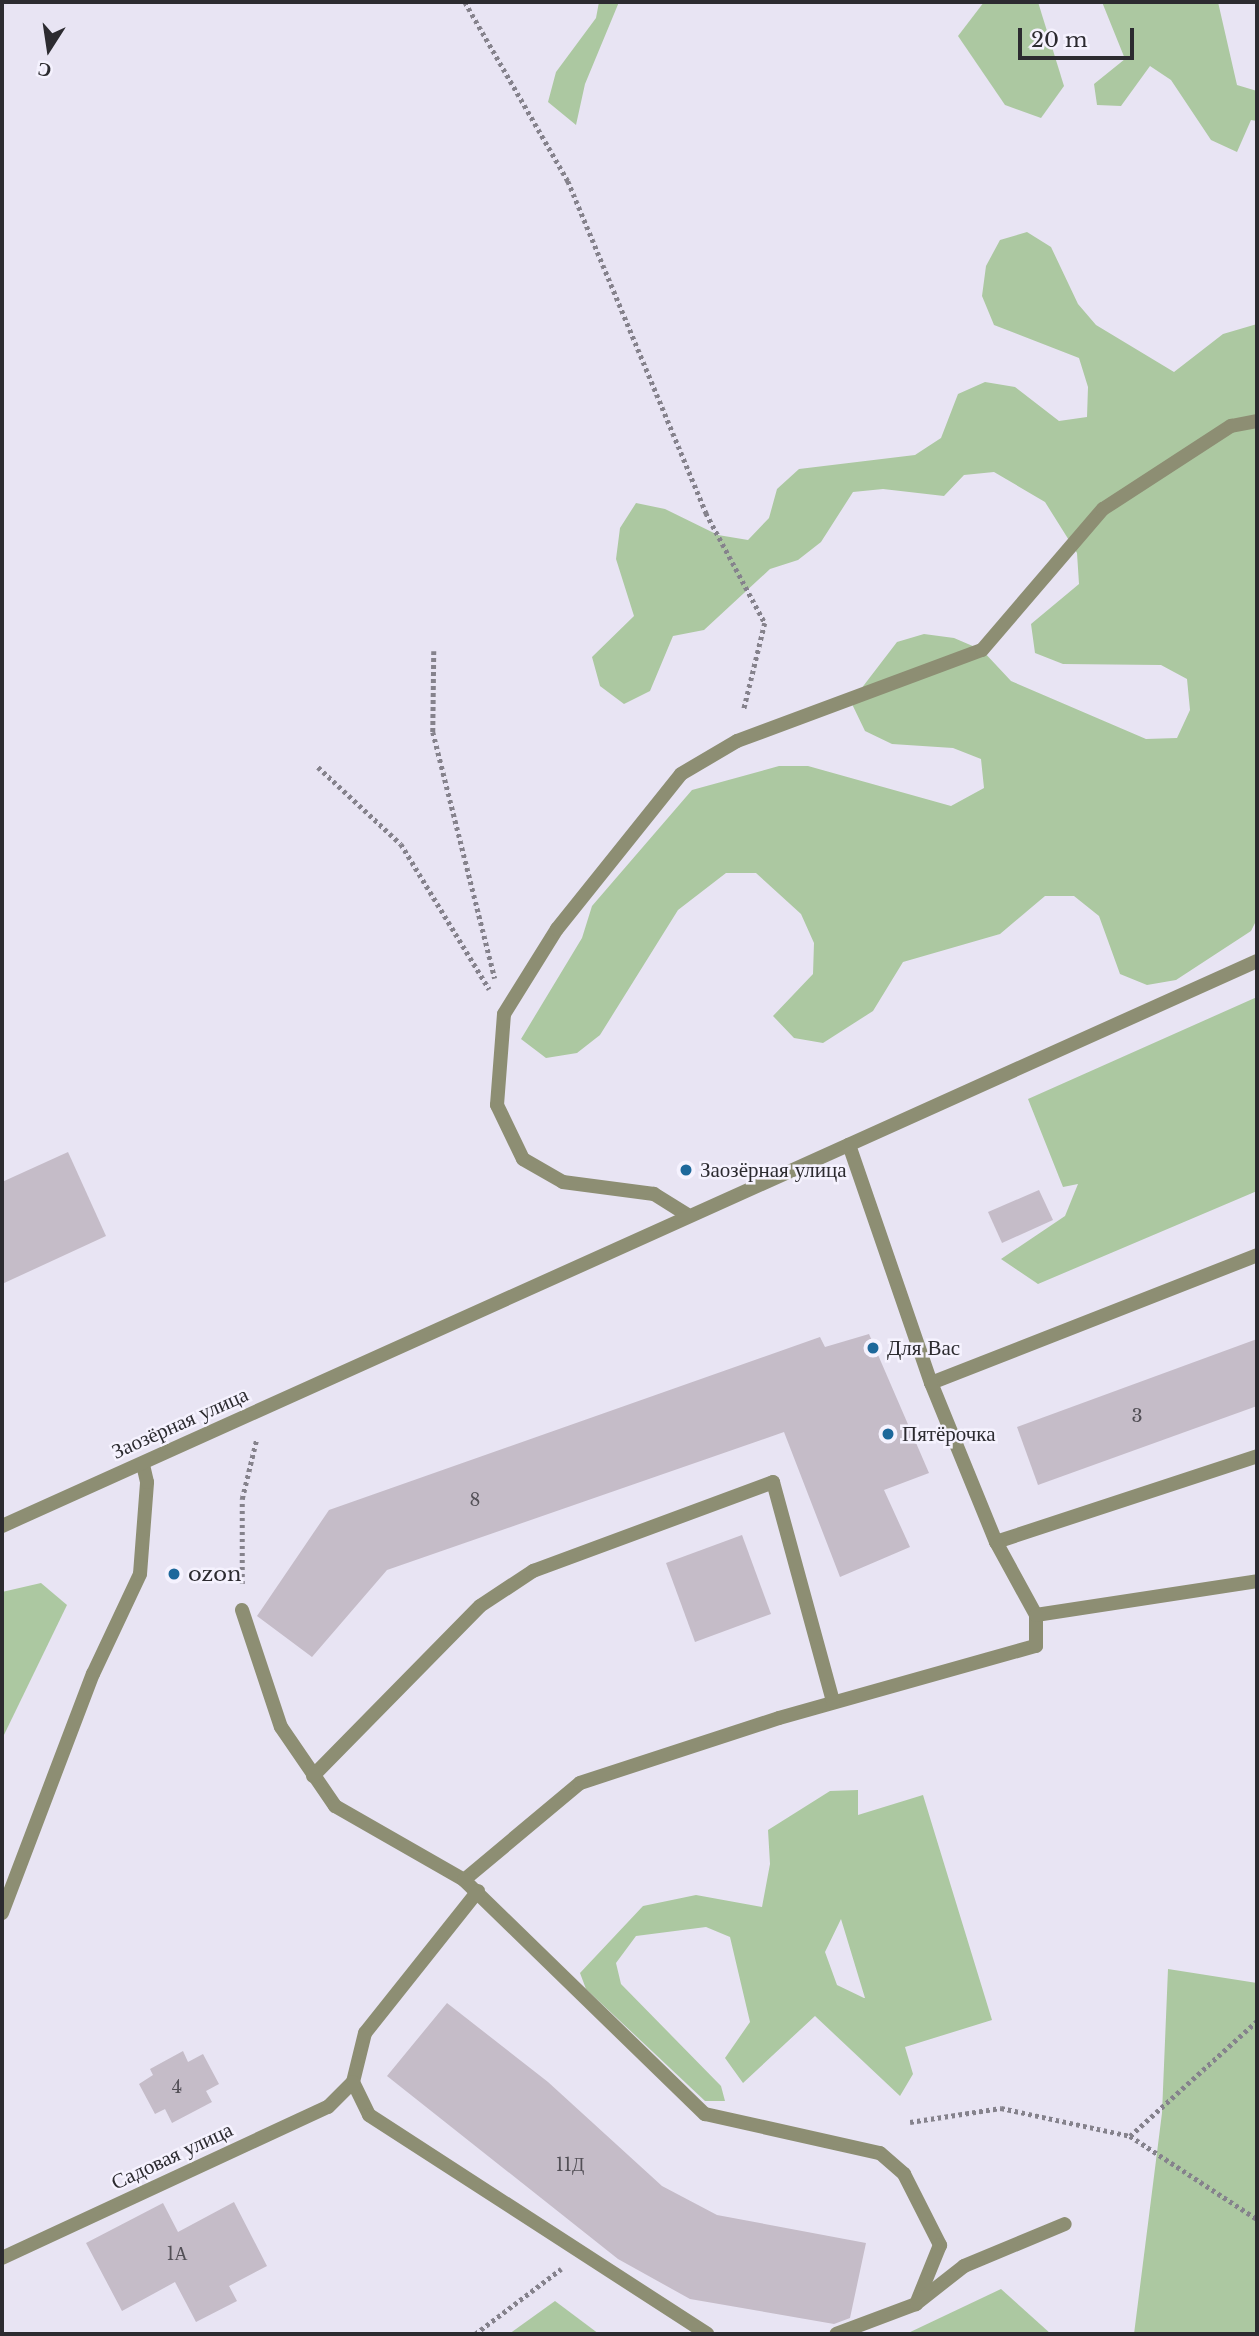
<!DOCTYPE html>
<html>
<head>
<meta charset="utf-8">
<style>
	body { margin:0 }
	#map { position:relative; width:1259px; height:2336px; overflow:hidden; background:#e8e4f3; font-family:"Libre Baskerville",serif }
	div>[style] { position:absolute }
	.green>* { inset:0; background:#acc8a1 }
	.building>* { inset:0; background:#c5bcc8 }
	.path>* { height:4.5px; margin-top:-2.25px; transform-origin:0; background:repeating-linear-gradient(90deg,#85828c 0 3.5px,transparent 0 7px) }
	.lane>* { height:14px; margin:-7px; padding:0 7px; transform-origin:7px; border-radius:7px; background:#8d8e73 }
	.street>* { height:14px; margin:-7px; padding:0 7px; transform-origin:7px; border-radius:7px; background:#8d8e73 }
	.dots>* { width:19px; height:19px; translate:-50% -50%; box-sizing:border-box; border:4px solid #f5f2fe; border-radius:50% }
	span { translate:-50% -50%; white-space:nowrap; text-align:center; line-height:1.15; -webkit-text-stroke:5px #f5f2fe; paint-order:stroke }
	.number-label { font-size:18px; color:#524f56 }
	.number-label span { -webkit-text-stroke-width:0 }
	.poi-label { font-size:21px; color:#2c2b30 }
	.left { translate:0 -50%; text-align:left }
	.street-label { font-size:21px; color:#2c2b30 }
	.frame { position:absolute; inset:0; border:4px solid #2c2b30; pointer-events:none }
	.north { position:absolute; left:14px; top:14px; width:70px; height:70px; -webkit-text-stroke:5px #f5f2fe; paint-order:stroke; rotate:192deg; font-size:19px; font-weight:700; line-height:28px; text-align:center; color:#2c2b30 }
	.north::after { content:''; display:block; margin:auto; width:24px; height:32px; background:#2c2b30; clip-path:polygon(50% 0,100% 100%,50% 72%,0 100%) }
	.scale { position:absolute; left:1018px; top:28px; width:116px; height:32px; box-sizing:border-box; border:4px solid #2c2b30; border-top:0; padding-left:9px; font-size:21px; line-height:24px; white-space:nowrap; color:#2c2b30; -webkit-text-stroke:5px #f5f2fe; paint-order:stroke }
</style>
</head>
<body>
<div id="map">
	<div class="green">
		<i style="clip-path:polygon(599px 2px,619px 2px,585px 84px,576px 125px,548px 102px,556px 72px,596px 18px)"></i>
		<i style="clip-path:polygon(984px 2px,1038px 2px,1064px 86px,1041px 118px,1005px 105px,958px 36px)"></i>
		<i style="clip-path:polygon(1102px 2px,1218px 2px,1237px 85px,1257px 91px,1257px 121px,1251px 120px,1237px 152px,1211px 140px,1171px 80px,1150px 66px,1121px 106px,1097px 105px,1094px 84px,1125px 59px)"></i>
		<i style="clip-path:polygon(1027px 232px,1051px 247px,1078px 304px,1096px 325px,1174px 372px,1223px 334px,1257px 324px,1257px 919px,1251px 931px,1176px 980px,1147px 985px,1120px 974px,1099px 916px,1074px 896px,1045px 896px,1000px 934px,903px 962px,873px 1011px,823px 1043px,794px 1038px,773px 1016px,813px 974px,814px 943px,801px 914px,756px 873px,726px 873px,678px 910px,600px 1035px,577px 1053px,546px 1058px,521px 1039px,582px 938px,592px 906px,692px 790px,779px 766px,808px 766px,951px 806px,984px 788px,981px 759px,953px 748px,892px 744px,865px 731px,851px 702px,897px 642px,924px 634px,954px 638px,982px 650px,1011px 681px,1146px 739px,1177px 738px,1190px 710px,1187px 679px,1161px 665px,1063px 664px,1035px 653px,1031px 624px,1079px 584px,1077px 553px,1045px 502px,994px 472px,964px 475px,944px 496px,883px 489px,853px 492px,821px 542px,798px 560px,770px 569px,704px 630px,673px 636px,650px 691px,624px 704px,600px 686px,592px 657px,634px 616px,616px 559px,620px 528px,636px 503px,665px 509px,718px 535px,748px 540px,769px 518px,777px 489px,799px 469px,915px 455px,941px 438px,958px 394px,985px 382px,1015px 387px,1059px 421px,1087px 417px,1088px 387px,1079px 358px,994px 325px,982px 296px,986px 266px,1000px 240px)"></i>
		<i style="clip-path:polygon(1257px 997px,1257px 1191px,1038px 1284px,1001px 1259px,1065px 1216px,1078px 1184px,1063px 1187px,1028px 1099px)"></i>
		<i style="clip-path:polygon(41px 1583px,67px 1605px,2px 1739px,2px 1592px)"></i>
		<i style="clip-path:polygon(evenodd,858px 1790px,858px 1815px,923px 1795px,992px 2020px,905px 2047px,913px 2074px,900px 2096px,815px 2016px,743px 2083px,725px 2058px,750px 2022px,730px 1937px,706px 1927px,636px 1936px,616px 1963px,621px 1984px,721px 2086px,725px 2101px,705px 2101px,586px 1989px,580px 1973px,643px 1906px,696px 1895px,762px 1907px,770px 1864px,768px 1830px,830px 1791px,858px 1790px,841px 1919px,865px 1998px,864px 1998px,837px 1985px,825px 1952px,841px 1919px)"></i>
		<i style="clip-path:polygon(1168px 1969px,1257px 1983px,1257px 2334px,1134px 2334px,1162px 2113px)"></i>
		<i style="clip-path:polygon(1001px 2289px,1051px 2334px,906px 2334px)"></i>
		<i style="clip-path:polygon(555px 2301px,599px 2334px,509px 2334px)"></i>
	</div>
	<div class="building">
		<i style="clip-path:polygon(68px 1152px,106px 1236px,2px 1284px,2px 1182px)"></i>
		<i style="clip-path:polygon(1039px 1190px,1053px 1220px,1002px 1243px,988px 1212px)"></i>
		<i style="clip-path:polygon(869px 1334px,929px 1473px,884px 1490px,910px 1547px,840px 1577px,784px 1432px,387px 1570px,312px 1657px,257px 1616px,329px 1510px,820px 1337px,825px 1347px)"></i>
		<i style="clip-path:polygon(1257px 1339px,1257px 1406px,1038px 1485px,1017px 1427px)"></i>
		<i style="clip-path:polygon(742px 1535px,771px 1614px,695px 1642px,666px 1563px)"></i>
		<i style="clip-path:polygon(447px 2003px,548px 2082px,662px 2186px,717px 2215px,866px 2243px,850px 2318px,834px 2324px,690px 2299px,618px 2259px,387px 2076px)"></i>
		<i style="clip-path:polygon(183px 2051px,188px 2062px,203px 2054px,219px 2084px,206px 2091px,212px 2102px,172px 2123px,165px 2109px,155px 2114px,139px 2084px,153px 2075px,150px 2069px)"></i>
		<i style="clip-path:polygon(234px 2202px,267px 2266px,229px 2286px,237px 2301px,196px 2322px,175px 2282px,122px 2311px,86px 2243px,163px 2203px,178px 2232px)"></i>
	</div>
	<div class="path">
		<i style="left:465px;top:2px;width:207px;rotate:60.1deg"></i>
		<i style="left:568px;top:181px;width:360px;rotate:67.4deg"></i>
		<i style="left:706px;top:513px;width:125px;rotate:61.8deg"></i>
		<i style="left:765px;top:623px;width:89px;rotate:103.7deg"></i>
		<i style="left:434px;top:651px;width:81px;rotate:90.7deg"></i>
		<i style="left:433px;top:732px;width:254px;rotate:75.9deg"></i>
		<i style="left:318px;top:767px;width:113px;rotate:42.9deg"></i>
		<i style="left:401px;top:844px;width:170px;rotate:58.7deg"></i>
		<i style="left:242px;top:1584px;width:85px;rotate:-90deg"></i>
		<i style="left:242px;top:1499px;width:60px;rotate:-76.4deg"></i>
		<i style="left:910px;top:2122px;width:92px;rotate:-8.7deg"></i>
		<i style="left:1001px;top:2108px;width:132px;rotate:12.2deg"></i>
		<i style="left:1130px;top:2136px;width:152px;rotate:33.2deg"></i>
		<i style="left:1130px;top:2136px;width:171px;rotate:-42.2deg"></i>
		<i style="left:475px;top:2334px;width:108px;rotate:-37.1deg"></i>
	</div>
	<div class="lane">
		<i style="left:686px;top:1214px;width:38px;rotate:-148deg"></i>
		<i style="left:654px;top:1194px;width:92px;rotate:-172.5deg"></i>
		<i style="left:563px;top:1182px;width:46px;rotate:-150.1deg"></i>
		<i style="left:523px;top:1159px;width:60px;rotate:-115.7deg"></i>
		<i style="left:497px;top:1105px;width:91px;rotate:-85.6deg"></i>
		<i style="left:504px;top:1014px;width:100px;rotate:-58.1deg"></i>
		<i style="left:557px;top:929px;width:198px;rotate:-51.3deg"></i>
		<i style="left:681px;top:774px;width:65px;rotate:-30.5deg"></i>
		<i style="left:737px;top:741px;width:261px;rotate:-20.4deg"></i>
		<i style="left:982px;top:650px;width:186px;rotate:-49.4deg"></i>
		<i style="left:1103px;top:509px;width:153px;rotate:-33deg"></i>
		<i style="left:1231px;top:426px;width:26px;rotate:-11deg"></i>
		<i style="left:931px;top:1383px;width:350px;rotate:-21.4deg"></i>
		<i style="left:996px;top:1542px;width:275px;rotate:-18.2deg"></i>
		<i style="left:242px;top:1610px;width:123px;rotate:71.6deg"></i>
		<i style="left:281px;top:1727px;width:96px;rotate:55.6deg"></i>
		<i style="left:335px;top:1806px;width:149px;rotate:29.8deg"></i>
		<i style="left:464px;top:1880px;width:151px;rotate:-39.9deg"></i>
		<i style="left:580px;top:1783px;width:209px;rotate:-18.1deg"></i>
		<i style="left:779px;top:1718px;width:267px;rotate:-15.7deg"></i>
		<i style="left:1036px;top:1646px;width:31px;rotate:-90deg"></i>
		<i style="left:1036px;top:1615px;width:83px;rotate:-118.7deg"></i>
		<i style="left:996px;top:1542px;width:172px;rotate:-112.2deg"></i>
		<i style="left:931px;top:1383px;width:252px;rotate:-109deg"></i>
		<i style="left:1036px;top:1615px;width:224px;rotate:-8.7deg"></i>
		<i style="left:313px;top:1776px;width:238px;rotate:-45.5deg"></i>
		<i style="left:480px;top:1606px;width:64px;rotate:-33.4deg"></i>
		<i style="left:533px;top:1571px;width:256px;rotate:-20.3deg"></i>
		<i style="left:773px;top:1482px;width:227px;rotate:74.7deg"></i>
		<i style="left:464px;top:1880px;width:336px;rotate:44.2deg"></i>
		<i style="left:705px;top:2114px;width:179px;rotate:12.6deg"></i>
		<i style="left:880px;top:2153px;width:32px;rotate:41deg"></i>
		<i style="left:904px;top:2174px;width:80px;rotate:63.1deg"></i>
		<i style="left:940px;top:2245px;width:64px;rotate:112.1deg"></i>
		<i style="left:916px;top:2304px;width:85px;rotate:159.4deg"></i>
		<i style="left:478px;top:1891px;width:181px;rotate:128.5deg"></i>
		<i style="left:365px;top:2033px;width:50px;rotate:103.8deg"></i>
		<i style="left:353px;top:2082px;width:37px;rotate:64deg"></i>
		<i style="left:369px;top:2115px;width:403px;rotate:32.9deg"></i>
		<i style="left:2px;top:1913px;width:256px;rotate:-69.2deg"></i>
		<i style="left:93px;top:1674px;width:110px;rotate:-64.8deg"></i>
		<i style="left:140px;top:1574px;width:92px;rotate:-85.6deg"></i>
		<i style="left:147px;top:1482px;width:18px;rotate:-103deg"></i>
		<i style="left:917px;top:2303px;width:60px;rotate:-38.2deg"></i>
		<i style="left:964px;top:2266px;width:109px;rotate:-22.6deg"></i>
	</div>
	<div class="street">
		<i style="left:2px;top:1526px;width:1376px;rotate:-24.24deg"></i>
		<i style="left:2px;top:2258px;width:359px;rotate:-24.9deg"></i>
		<i style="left:328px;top:2107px;width:35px;rotate:-45deg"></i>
	</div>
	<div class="dots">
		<i style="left:686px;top:1170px;background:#1d689b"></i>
		<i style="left:873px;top:1348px;background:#1d689b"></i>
		<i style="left:888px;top:1434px;background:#1d689b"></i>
		<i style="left:174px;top:1574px;background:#1d689b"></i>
	</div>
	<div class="number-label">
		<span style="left:1137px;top:1416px">3</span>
		<span style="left:475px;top:1500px">8</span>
		<span style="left:177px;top:2087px">4</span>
		<span style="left:570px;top:2165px">11Д</span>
		<span style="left:177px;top:2254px">1А</span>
	</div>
	<div class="poi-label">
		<span class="left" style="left:700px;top:1170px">Заозёрная улица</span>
		<span class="left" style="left:887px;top:1348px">Для Вас</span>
		<span class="left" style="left:902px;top:1434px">Пятёрочка</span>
		<span class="left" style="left:188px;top:1574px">ozon</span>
	</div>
	<div class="street-label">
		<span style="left:180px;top:1423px;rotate:-24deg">Заозёрная улица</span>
		<span style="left:172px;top:2156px;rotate:-25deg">Садовая улица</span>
	</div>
	<div class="frame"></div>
	<div class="north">С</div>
	<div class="scale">20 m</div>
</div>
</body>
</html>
